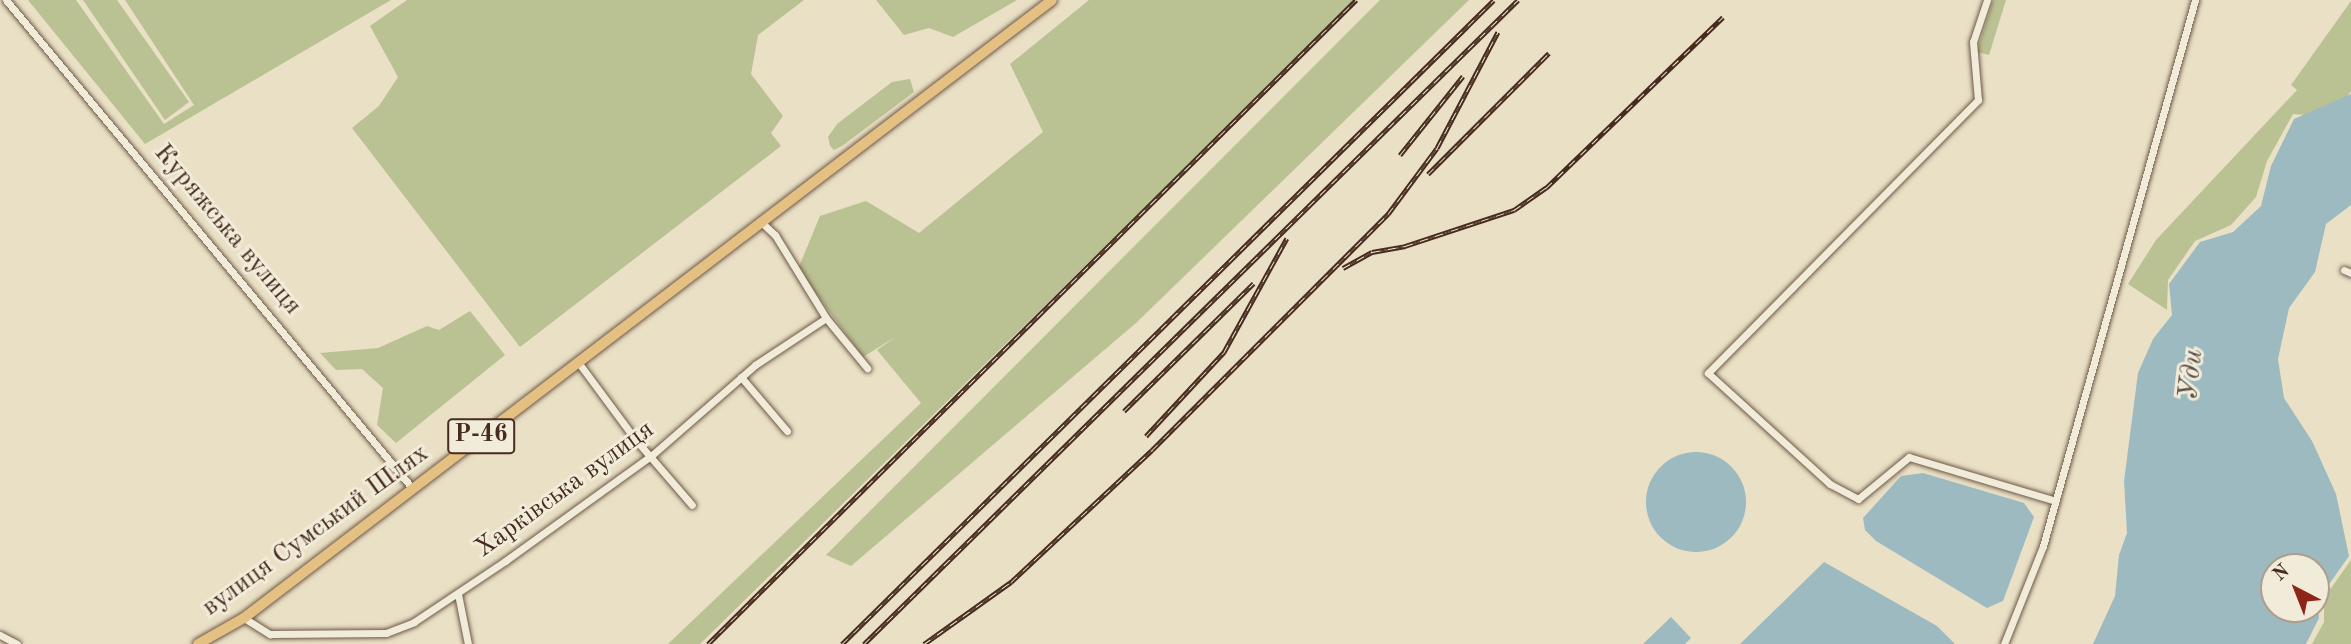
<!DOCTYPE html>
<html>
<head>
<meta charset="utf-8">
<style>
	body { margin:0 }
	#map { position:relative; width:2351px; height:644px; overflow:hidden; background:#e9e0c5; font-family:"Old Standard TT",serif }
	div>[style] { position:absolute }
	.green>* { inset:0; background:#bac192 }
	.water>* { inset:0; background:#9dbac0 }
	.round { border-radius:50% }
	.roads { filter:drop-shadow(0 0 2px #6f5848) drop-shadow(0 0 2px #6f5848) }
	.minor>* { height:7px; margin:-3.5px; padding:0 3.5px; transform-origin:3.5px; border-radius:3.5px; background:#f1ebd9 }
	.primary>* { height:10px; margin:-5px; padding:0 5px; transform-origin:5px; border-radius:5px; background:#e4c082 }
	.rail>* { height:5px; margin-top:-2.5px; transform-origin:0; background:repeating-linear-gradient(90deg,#f1ebd9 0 8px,#462b1e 0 16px); box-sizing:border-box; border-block:2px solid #462b1e }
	span { translate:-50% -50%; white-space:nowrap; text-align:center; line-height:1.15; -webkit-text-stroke:6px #f1ebd9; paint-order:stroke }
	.shield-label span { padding:2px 5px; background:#f1ebd9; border:2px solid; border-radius:5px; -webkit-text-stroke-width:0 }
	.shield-label { font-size:24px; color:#462b1e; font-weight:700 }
	.street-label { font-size:26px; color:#462b1e }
	.water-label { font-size:28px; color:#5c4f46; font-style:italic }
	.north { position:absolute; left:2260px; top:553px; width:70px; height:70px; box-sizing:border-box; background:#f1ebd9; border:2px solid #ad9e8e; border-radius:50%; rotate:318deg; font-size:19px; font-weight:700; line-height:28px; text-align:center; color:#462b1e }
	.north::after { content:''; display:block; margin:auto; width:24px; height:32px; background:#8f2418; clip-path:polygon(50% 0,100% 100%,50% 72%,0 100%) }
</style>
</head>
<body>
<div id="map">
	<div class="green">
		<i style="clip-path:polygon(28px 0,76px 0,164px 124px,194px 105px,125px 0,391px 0,145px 144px)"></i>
		<i style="clip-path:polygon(83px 0,117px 0,189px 102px,165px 120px)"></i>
		<i style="clip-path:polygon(407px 0,804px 0,758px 35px,751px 74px,783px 116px,771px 133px,781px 146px,520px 347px,352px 128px,379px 106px,398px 77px,370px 26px)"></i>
		<i style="clip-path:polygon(876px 0,1017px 0,953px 37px,929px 28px,904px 35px)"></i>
		<i style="clip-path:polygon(1089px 0,1356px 0,700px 644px,668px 644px,921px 403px,877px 350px,897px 336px,863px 357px,798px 269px,820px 216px,866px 201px,919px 233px,1043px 132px,1010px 64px)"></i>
		<i style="clip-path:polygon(1380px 0,1469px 0,1136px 323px,851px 566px,826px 555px)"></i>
		<i style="clip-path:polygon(1993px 0,2006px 0,1989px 55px,1977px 52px)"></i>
		<i style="clip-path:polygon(2351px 1px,2351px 91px,2333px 117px,2293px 114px,2267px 161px,2256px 197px,2231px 225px,2195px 241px,2168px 280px,2167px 310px,2128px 284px,2156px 240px,2297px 90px,2291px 85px)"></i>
		<i style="clip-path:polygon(910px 79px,914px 92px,842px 146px,834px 150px,830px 146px,828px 137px,837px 124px,892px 82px)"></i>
		<i style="clip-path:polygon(470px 311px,505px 355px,396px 443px,377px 425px,383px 388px,362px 369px,336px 370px,320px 353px,378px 348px,427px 326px,439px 330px)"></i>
		<i style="clip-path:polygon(2351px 560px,2351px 644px,2312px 644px,2324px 622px,2324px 598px)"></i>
	</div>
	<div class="water">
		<i style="clip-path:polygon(evenodd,2351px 94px,2351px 205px,2326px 224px,2315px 272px,2289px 308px,2278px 359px,2284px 398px,2312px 441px,2336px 494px,2349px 556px,2318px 600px,2319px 618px,2306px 644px,2093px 644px,2115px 596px,2119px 555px,2127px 533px,2124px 481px,2138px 373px,2153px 339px,2172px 315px,2169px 284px,2200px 242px,2233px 232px,2261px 206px,2271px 166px,2294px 119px,2351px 94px,2274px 567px,2316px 567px,2316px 609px,2274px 609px,2274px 567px)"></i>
		<i class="round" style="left:1646px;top:452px;width:100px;height:100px"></i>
		<i style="clip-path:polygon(1923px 473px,2024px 503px,2034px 517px,2003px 601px,1987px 608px,1876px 541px,1865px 530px,1863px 518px,1901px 476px)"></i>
		<i style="clip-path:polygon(1824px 562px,1937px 626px,1955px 644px,1740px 644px)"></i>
		<i style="clip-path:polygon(1671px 617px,1691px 638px,1685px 644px,1643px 644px)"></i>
	</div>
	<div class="roads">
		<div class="minor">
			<i style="left:6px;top:0;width:636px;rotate:50.23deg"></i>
			<i style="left:1987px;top:0;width:44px;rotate:108.4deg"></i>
			<i style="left:1973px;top:42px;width:58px;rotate:85.1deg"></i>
			<i style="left:1978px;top:100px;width:384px;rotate:134.7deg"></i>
			<i style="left:1708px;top:373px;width:165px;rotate:42.3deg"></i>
			<i style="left:1830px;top:484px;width:32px;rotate:28deg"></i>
			<i style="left:1858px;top:499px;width:66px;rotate:-39.5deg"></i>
			<i style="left:1909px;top:457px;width:153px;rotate:16.7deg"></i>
			<i style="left:760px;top:221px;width:21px;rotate:43deg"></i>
			<i style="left:775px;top:235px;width:97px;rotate:58.4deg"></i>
			<i style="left:2344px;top:270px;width:8px;rotate:23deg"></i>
			<i style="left:578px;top:362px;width:96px;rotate:53.5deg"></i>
			<i style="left:635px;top:439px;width:87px;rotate:49.2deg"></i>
			<i style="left:741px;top:377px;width:71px;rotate:49.6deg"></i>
			<i style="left:458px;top:594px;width:51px;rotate:78.7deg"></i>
			<i style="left:244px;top:618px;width:31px;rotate:32deg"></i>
			<i style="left:270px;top:634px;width:116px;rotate:-0.5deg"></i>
			<i style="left:386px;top:633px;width:30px;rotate:-21deg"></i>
			<i style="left:414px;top:622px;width:110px;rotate:-33.8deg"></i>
			<i style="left:505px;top:561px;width:181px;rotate:-35.8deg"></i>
			<i style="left:652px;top:455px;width:137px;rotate:-41.1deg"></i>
			<i style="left:755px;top:365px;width:85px;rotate:-33.5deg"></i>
			<i style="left:826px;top:318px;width:65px;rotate:50.6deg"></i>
			<i style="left:0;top:635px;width:19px;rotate:28deg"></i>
			<i style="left:2004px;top:644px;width:105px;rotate:-68.3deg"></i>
			<i style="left:2043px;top:546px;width:567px;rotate:-74.44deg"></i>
		</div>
		<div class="primary">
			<i style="left:198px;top:644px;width:53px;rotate:-29.5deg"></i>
			<i style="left:244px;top:618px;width:1017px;rotate:-37.41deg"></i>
		</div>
	</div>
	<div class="rail">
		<i style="left:1400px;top:155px;width:101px;rotate:-51.4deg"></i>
		<i style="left:1428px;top:174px;width:171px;rotate:-45deg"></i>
		<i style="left:1343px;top:268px;width:33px;rotate:-29deg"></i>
		<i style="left:1372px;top:252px;width:34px;rotate:-10deg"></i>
		<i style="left:1405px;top:246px;width:115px;rotate:-18.3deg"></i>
		<i style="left:1514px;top:210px;width:39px;rotate:-35deg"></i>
		<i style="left:1546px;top:188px;width:246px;rotate:-44deg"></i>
		<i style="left:1124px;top:411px;width:182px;rotate:-44.6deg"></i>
		<i style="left:1146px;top:436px;width:115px;rotate:-47.1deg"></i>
		<i style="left:1224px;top:352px;width:130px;rotate:-61.1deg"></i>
		<i style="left:708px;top:644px;width:914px;rotate:-44.82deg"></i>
		<i style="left:842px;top:644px;width:916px;rotate:-44.65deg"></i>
		<i style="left:864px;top:644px;width:918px;rotate:-44.56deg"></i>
		<i style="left:924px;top:644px;width:107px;rotate:-35.5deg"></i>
		<i style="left:1011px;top:582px;width:193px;rotate:-43.1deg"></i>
		<i style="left:1152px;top:450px;width:334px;rotate:-45deg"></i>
		<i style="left:1388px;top:214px;width:82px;rotate:-53.4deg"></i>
		<i style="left:1437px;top:148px;width:131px;rotate:-62.3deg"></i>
	</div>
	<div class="shield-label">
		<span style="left:481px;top:436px">Р-46</span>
	</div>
	<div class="street-label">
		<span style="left:227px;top:230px;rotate:50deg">Куряжська вулиця</span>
		<span style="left:565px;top:490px;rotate:-36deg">Харківська вулиця</span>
		<span style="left:316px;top:531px;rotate:-36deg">вулиця Сумський Шлях</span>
	</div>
	<div class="water-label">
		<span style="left:2192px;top:375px;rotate:-84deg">Уди</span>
	</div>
	<div class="north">N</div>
</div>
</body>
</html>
